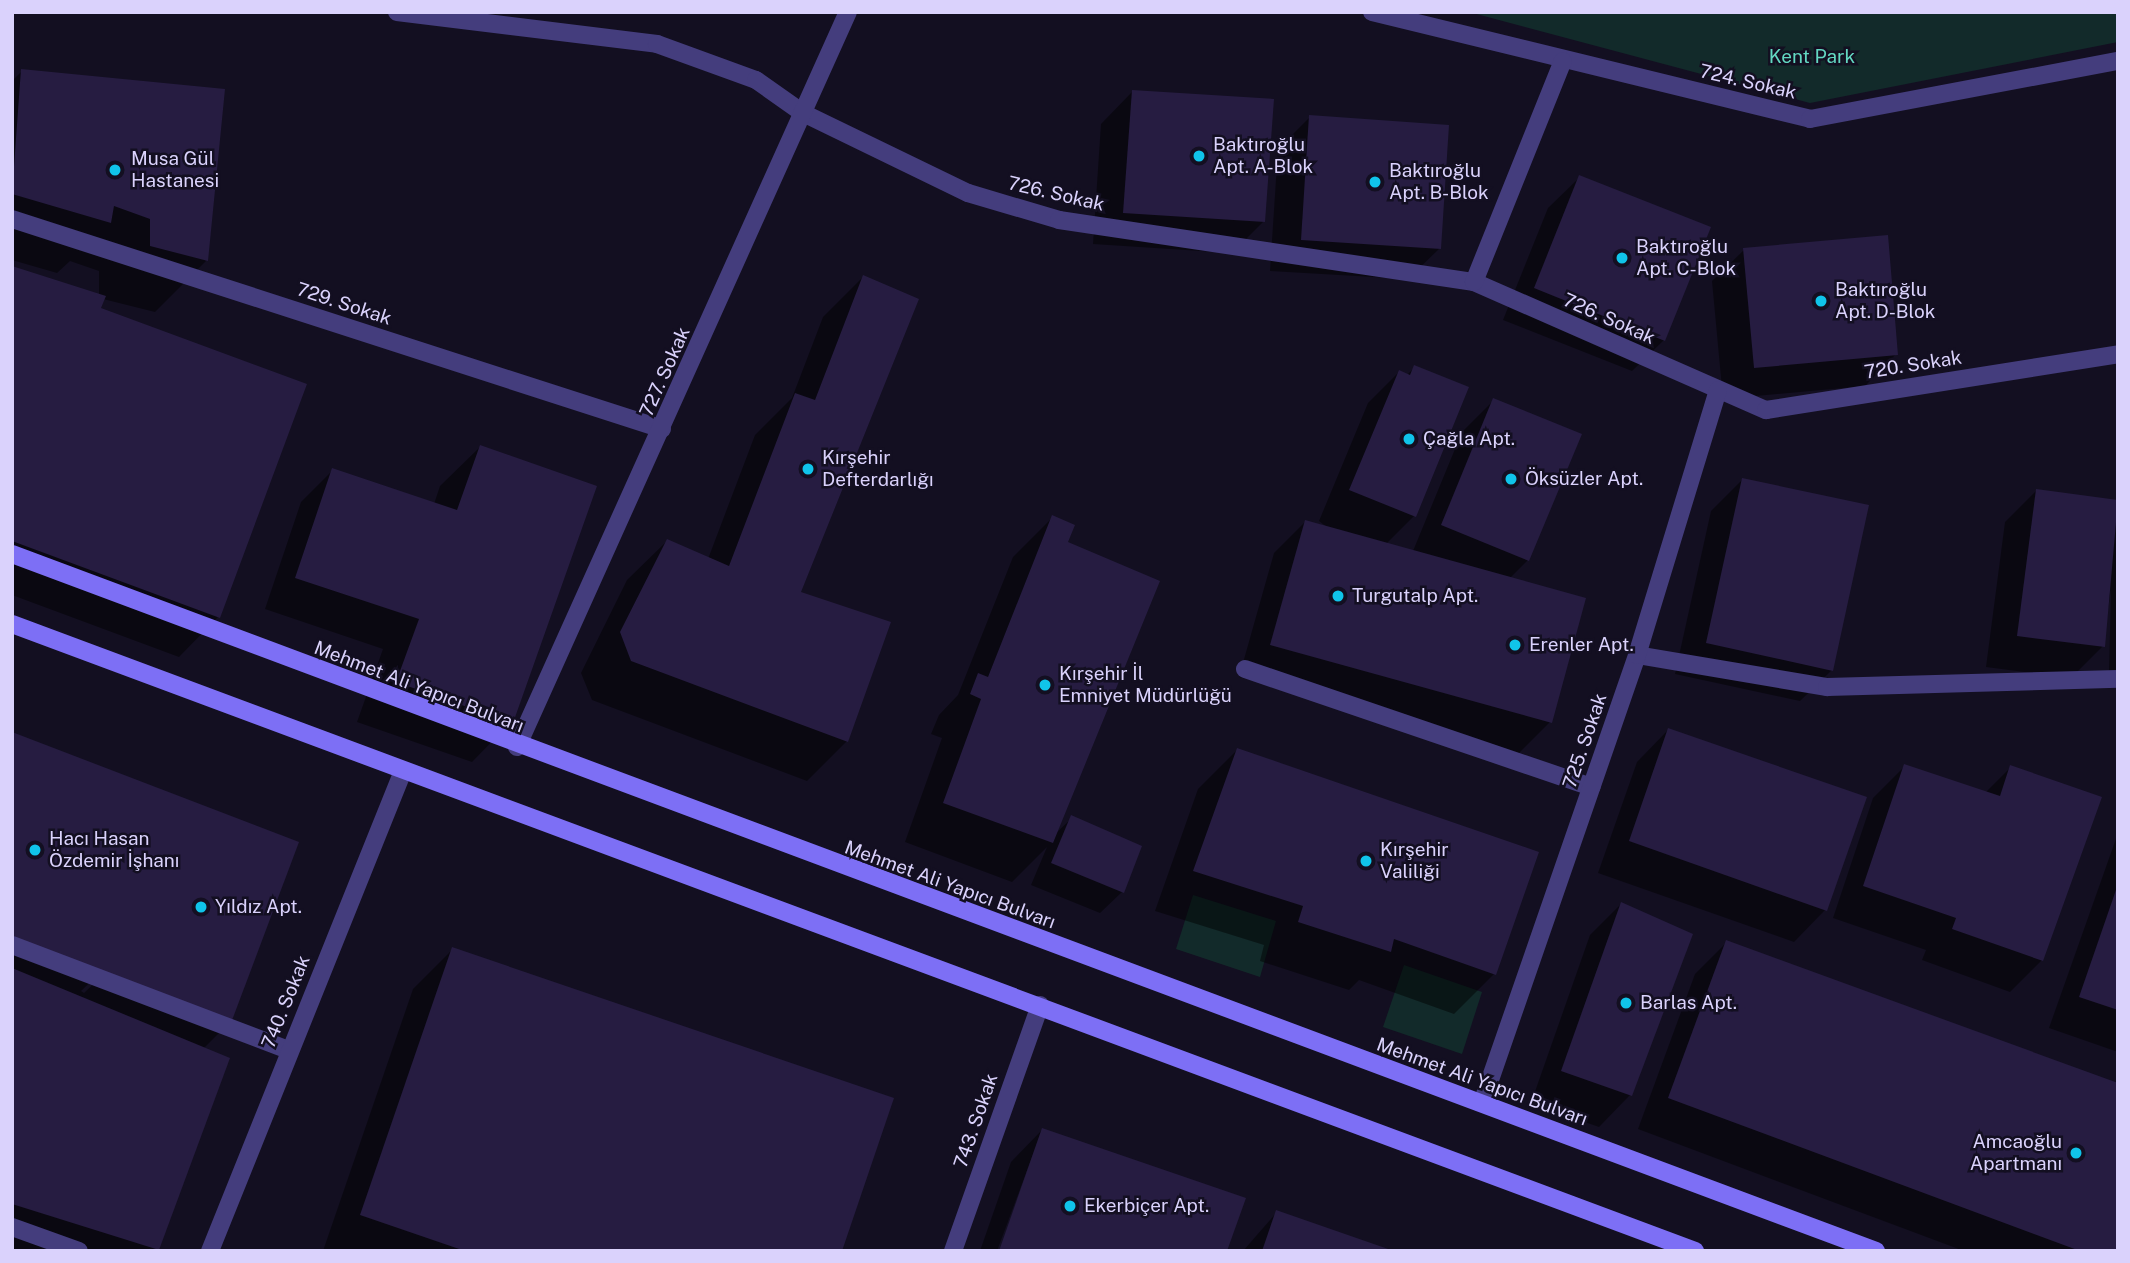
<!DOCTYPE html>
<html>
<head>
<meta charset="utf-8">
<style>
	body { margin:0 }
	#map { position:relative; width:2130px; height:1263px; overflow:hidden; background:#130f21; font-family:"Public Sans",sans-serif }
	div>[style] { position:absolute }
	.green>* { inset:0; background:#122a2a }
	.shadow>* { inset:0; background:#0007 }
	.building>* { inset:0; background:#261c41 }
	.street>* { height:18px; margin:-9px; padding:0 9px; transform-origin:9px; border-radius:9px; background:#443d7d }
	.secondary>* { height:18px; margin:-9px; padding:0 9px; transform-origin:9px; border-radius:9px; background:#7d6ff5 }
	.dots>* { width:19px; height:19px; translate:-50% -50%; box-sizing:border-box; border:4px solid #130f21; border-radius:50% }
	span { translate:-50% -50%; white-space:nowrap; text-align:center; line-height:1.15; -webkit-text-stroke:5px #130f21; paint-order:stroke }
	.park-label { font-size:19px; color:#63d7c2 }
	.street-label { font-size:19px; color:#dad2fc }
	.poi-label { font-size:19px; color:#dad2fc }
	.left { translate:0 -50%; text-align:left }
	.right { translate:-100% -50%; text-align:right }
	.frame { position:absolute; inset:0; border:14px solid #dad2fc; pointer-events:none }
</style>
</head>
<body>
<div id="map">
	<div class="green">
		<i style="clip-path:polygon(1469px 12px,2118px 12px,2118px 42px,1810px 103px)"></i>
		<i style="clip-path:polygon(1193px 895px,1276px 921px,1260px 977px,1176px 949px)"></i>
		<i style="clip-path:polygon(1404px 965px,1482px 992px,1462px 1054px,1383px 1027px)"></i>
	</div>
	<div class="shadow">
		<i style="clip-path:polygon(22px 71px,206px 261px,155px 312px,103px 299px,99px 309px,218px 617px,179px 657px,12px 595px,12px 268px,99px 296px,99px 271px,70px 261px,57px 273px,12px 260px,12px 81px)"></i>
		<i style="clip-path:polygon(1132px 92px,1264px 221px,1232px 253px,1093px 244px,1101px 124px)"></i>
		<i style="clip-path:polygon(1310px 117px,1440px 248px,1408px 279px,1270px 271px,1278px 149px)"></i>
		<i style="clip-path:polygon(1580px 177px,1664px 340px,1632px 371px,1503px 320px,1548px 208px)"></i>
		<i style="clip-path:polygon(1744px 250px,1896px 354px,1865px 386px,1723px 399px,1712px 281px)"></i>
		<i style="clip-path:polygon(863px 277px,799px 593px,847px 741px,807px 781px,592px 700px,581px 673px,627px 580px,667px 541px,708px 559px,755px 435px,792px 398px,823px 317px)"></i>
		<i style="clip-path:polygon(1415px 367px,1414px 516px,1386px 544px,1413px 551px,1462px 432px,1494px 400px,1528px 560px,1510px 578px,1550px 722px,1518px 754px,1239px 677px,1274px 553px,1305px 522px,1328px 528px,1319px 521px,1368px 403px,1399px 372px,1407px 375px)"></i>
		<i style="clip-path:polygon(480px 447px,595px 487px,511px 722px,472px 762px,357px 722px,383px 649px,265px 609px,301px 502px,333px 470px,434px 504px,440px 486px)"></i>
		<i style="clip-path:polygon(1742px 480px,1832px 670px,1800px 701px,1675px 674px,1711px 511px)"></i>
		<i style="clip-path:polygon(2036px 491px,2118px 502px,2118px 672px,2109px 672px,2111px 589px,2103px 646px,2071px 678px,1986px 667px,2005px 522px)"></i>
		<i style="clip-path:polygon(1053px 517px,1066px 543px,1054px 835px,1072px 818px,1122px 892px,1100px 913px,1031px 885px,1047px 847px,1012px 882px,905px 842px,942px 738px,931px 734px,939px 715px,958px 695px,1013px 557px)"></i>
		<i style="clip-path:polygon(1668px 730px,1865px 799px,1825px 910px,1794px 942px,1598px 873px,1637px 762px)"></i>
		<i style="clip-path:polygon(evenodd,12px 734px,230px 1022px,203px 1049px,156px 1251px,12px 1251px,12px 734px,102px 971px,107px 971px,84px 993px,81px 991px,102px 971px)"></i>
		<i style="clip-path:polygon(1237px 750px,1494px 974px,1454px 1014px,1359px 980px,1349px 990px,1260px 961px,1264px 945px,1155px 911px,1198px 789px)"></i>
		<i style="clip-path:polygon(1905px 766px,1985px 793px,2011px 767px,2042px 960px,2010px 992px,1922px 960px,1926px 950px,1833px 918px,1873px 798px)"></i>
		<i style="clip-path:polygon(2118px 833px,2118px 1052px,2049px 1028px)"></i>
		<i style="clip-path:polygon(1621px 904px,1630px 1095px,1599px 1127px,1531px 1103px,1590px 935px)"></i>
		<i style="clip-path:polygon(1727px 942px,2117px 1251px,1964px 1251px,1638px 1129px,1695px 974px)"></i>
		<i style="clip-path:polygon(453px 949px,840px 1251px,323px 1251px,413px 989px)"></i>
		<i style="clip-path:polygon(1042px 1130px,997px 1251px,980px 1251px,1011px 1162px)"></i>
		<i style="clip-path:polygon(1277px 1212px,1386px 1251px,1243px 1251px)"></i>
	</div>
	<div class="building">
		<i style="clip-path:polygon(21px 69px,225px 89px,208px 261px,150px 246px,150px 219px,114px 206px,111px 223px,12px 194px)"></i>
		<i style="clip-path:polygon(1132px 90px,1274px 99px,1265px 222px,1123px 213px)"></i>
		<i style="clip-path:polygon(1309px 115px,1449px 125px,1441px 249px,1301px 240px)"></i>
		<i style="clip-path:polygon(1579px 175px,1711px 227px,1665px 341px,1534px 288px)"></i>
		<i style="clip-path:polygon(1888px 235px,1898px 355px,1754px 368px,1743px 248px)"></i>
		<i style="clip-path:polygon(12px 266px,106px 296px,101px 308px,307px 384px,220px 618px,12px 541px)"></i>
		<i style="clip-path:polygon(863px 275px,919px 299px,801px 592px,891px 622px,848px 742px,631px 661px,620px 632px,667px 539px,729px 566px,795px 393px,815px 400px)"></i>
		<i style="clip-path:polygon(1414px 365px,1469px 387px,1416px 517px,1349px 490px,1399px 370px,1410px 375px)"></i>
		<i style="clip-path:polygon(1493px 398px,1582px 434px,1529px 561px,1441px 525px)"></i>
		<i style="clip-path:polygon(480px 445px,597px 486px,513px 723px,396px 682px,419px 619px,295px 578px,332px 468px,457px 510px)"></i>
		<i style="clip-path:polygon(1742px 478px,1869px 505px,1833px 671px,1706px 643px)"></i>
		<i style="clip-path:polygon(2036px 489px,2118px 500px,2105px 647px,2017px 636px)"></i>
		<i style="clip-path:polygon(1052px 515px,1075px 525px,1068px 542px,1160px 581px,1053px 843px,943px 803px,981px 699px,970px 694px,978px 673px,988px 677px)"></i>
		<i style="clip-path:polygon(1305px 520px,1586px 598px,1552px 723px,1270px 645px)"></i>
		<i style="clip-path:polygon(1668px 728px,1867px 797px,1827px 911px,1629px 841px)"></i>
		<i style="clip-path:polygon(12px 732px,299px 842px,231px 1023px,12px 937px)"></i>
		<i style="clip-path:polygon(1237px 748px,1539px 852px,1496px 975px,1394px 939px,1391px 952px,1298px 922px,1303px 906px,1193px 871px)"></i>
		<i style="clip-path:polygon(1904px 764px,2000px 796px,2010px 765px,2102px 797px,2043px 961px,1952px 929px,1956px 918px,1863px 886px)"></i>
		<i style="clip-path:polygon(1071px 815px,1142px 846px,1124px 893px,1051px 863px)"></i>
		<i style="clip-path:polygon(2117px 887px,2118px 887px,2118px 1010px,2079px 997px)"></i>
		<i style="clip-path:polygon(1621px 902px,1693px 934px,1632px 1096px,1561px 1071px)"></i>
		<i style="clip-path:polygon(1726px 940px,2118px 1083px,2118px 1251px,2080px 1251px,1668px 1098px)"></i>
		<i style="clip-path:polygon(452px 947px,894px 1098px,842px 1251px,465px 1251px,360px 1215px)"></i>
		<i style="clip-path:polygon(12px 968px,230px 1058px,159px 1250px,12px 1204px)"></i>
		<i style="clip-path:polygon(1042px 1128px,1246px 1198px,1227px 1251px,999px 1251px)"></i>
		<i style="clip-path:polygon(1276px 1210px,1391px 1250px,1391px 1251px,1262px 1251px)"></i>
	</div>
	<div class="street">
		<i style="left:397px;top:12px;width:262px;rotate:7deg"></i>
		<i style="left:657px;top:44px;width:105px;rotate:20deg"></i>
		<i style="left:756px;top:80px;width:57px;rotate:35.1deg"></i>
		<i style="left:803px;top:113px;width:183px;rotate:25.9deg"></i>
		<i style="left:968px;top:193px;width:95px;rotate:16.5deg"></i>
		<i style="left:1059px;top:220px;width:420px;rotate:8.5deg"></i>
		<i style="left:1474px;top:282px;width:319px;rotate:23.7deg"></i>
		<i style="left:1766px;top:410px;width:356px;rotate:-9deg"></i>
		<i style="left:1372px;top:12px;width:451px;rotate:13.7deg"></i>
		<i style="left:1810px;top:119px;width:313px;rotate:-10.7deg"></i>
		<i style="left:12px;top:219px;width:683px;rotate:17.9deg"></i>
		<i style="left:1474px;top:282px;width:238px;rotate:-68.1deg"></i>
		<i style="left:1637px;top:655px;width:193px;rotate:9.6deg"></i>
		<i style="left:1827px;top:687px;width:291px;rotate:-1.6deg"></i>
		<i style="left:1245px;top:669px;width:366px;rotate:18.8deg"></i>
		<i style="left:517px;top:747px;width:806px;rotate:-65.76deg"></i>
		<i style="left:12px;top:945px;width:296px;rotate:20.8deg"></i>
		<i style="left:1482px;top:1103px;width:474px;rotate:-70.9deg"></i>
		<i style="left:1637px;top:655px;width:277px;rotate:-73deg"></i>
		<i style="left:12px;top:1227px;width:71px;rotate:19.7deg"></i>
		<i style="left:210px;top:1251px;width:517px;rotate:-68.1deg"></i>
		<i style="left:953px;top:1251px;width:261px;rotate:-70.5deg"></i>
	</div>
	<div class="secondary">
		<i style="left:12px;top:554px;width:1990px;rotate:20.5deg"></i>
		<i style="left:12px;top:624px;width:1796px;rotate:20.43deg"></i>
	</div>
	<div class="dots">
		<i style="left:1199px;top:156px;background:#10c4ea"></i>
		<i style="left:115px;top:170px;background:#10c4ea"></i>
		<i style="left:1375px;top:182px;background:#10c4ea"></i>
		<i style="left:1622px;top:258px;background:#10c4ea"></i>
		<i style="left:1821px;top:301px;background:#10c4ea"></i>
		<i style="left:1409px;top:439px;background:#10c4ea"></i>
		<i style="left:808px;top:469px;background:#10c4ea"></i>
		<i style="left:1511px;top:479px;background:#10c4ea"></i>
		<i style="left:1338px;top:596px;background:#10c4ea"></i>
		<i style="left:1515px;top:645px;background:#10c4ea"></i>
		<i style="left:1045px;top:685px;background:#10c4ea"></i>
		<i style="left:35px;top:850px;background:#10c4ea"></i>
		<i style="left:1366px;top:861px;background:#10c4ea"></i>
		<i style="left:201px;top:907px;background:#10c4ea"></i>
		<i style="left:1626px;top:1003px;background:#10c4ea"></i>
		<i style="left:2076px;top:1153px;background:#10c4ea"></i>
		<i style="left:1070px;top:1206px;background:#10c4ea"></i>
	</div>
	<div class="park-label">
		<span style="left:1812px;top:57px">Kent Park</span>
	</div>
	<div class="street-label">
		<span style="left:1748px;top:82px;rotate:13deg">724. Sokak</span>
		<span style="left:1056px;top:194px;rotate:13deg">726. Sokak</span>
		<span style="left:344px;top:304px;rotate:18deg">729. Sokak</span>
		<span style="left:1609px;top:319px;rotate:24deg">726. Sokak</span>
		<span style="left:1913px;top:365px;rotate:-9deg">720. Sokak</span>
		<span style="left:665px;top:372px;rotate:-66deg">727. Sokak</span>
		<span style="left:419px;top:687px;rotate:21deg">Mehmet Ali Yapıcı Bulvarı</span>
		<span style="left:1585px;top:741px;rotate:-71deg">725. Sokak</span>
		<span style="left:950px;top:885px;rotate:20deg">Mehmet Ali Yapıcı Bulvarı</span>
		<span style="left:286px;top:1002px;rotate:-68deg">740. Sokak</span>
		<span style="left:1482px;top:1082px;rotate:20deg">Mehmet Ali Yapıcı Bulvarı</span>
		<span style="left:976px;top:1121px;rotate:-71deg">743. Sokak</span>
	</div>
	<div class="poi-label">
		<span class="left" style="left:1213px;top:156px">Baktıroğlu<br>Apt. A-Blok</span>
		<span class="left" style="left:131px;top:170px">Musa Gül<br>Hastanesi</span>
		<span class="left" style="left:1389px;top:182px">Baktıroğlu<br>Apt. B-Blok</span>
		<span class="left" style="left:1636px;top:258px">Baktıroğlu<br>Apt. C-Blok</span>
		<span class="left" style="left:1835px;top:301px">Baktıroğlu<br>Apt. D-Blok</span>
		<span class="left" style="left:1423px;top:439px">Çağla Apt.</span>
		<span class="left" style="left:822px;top:469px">Kırşehir<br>Defterdarlığı</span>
		<span class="left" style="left:1525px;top:479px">Öksüzler Apt.</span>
		<span class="left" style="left:1352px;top:596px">Turgutalp Apt.</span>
		<span class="left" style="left:1529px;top:645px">Erenler Apt.</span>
		<span class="left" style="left:1059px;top:685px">Kırşehir İl<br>Emniyet Müdürlüğü</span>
		<span class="left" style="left:49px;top:850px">Hacı Hasan<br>Özdemir İşhanı</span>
		<span class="left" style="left:1380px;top:861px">Kırşehir<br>Valiliği</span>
		<span class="left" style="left:215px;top:907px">Yıldız Apt.</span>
		<span class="left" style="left:1640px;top:1003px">Barlas Apt.</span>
		<span class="right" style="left:2062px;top:1153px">Amcaoğlu<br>Apartmanı</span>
		<span class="left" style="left:1084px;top:1206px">Ekerbiçer Apt.</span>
	</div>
	<div class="frame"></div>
</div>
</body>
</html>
